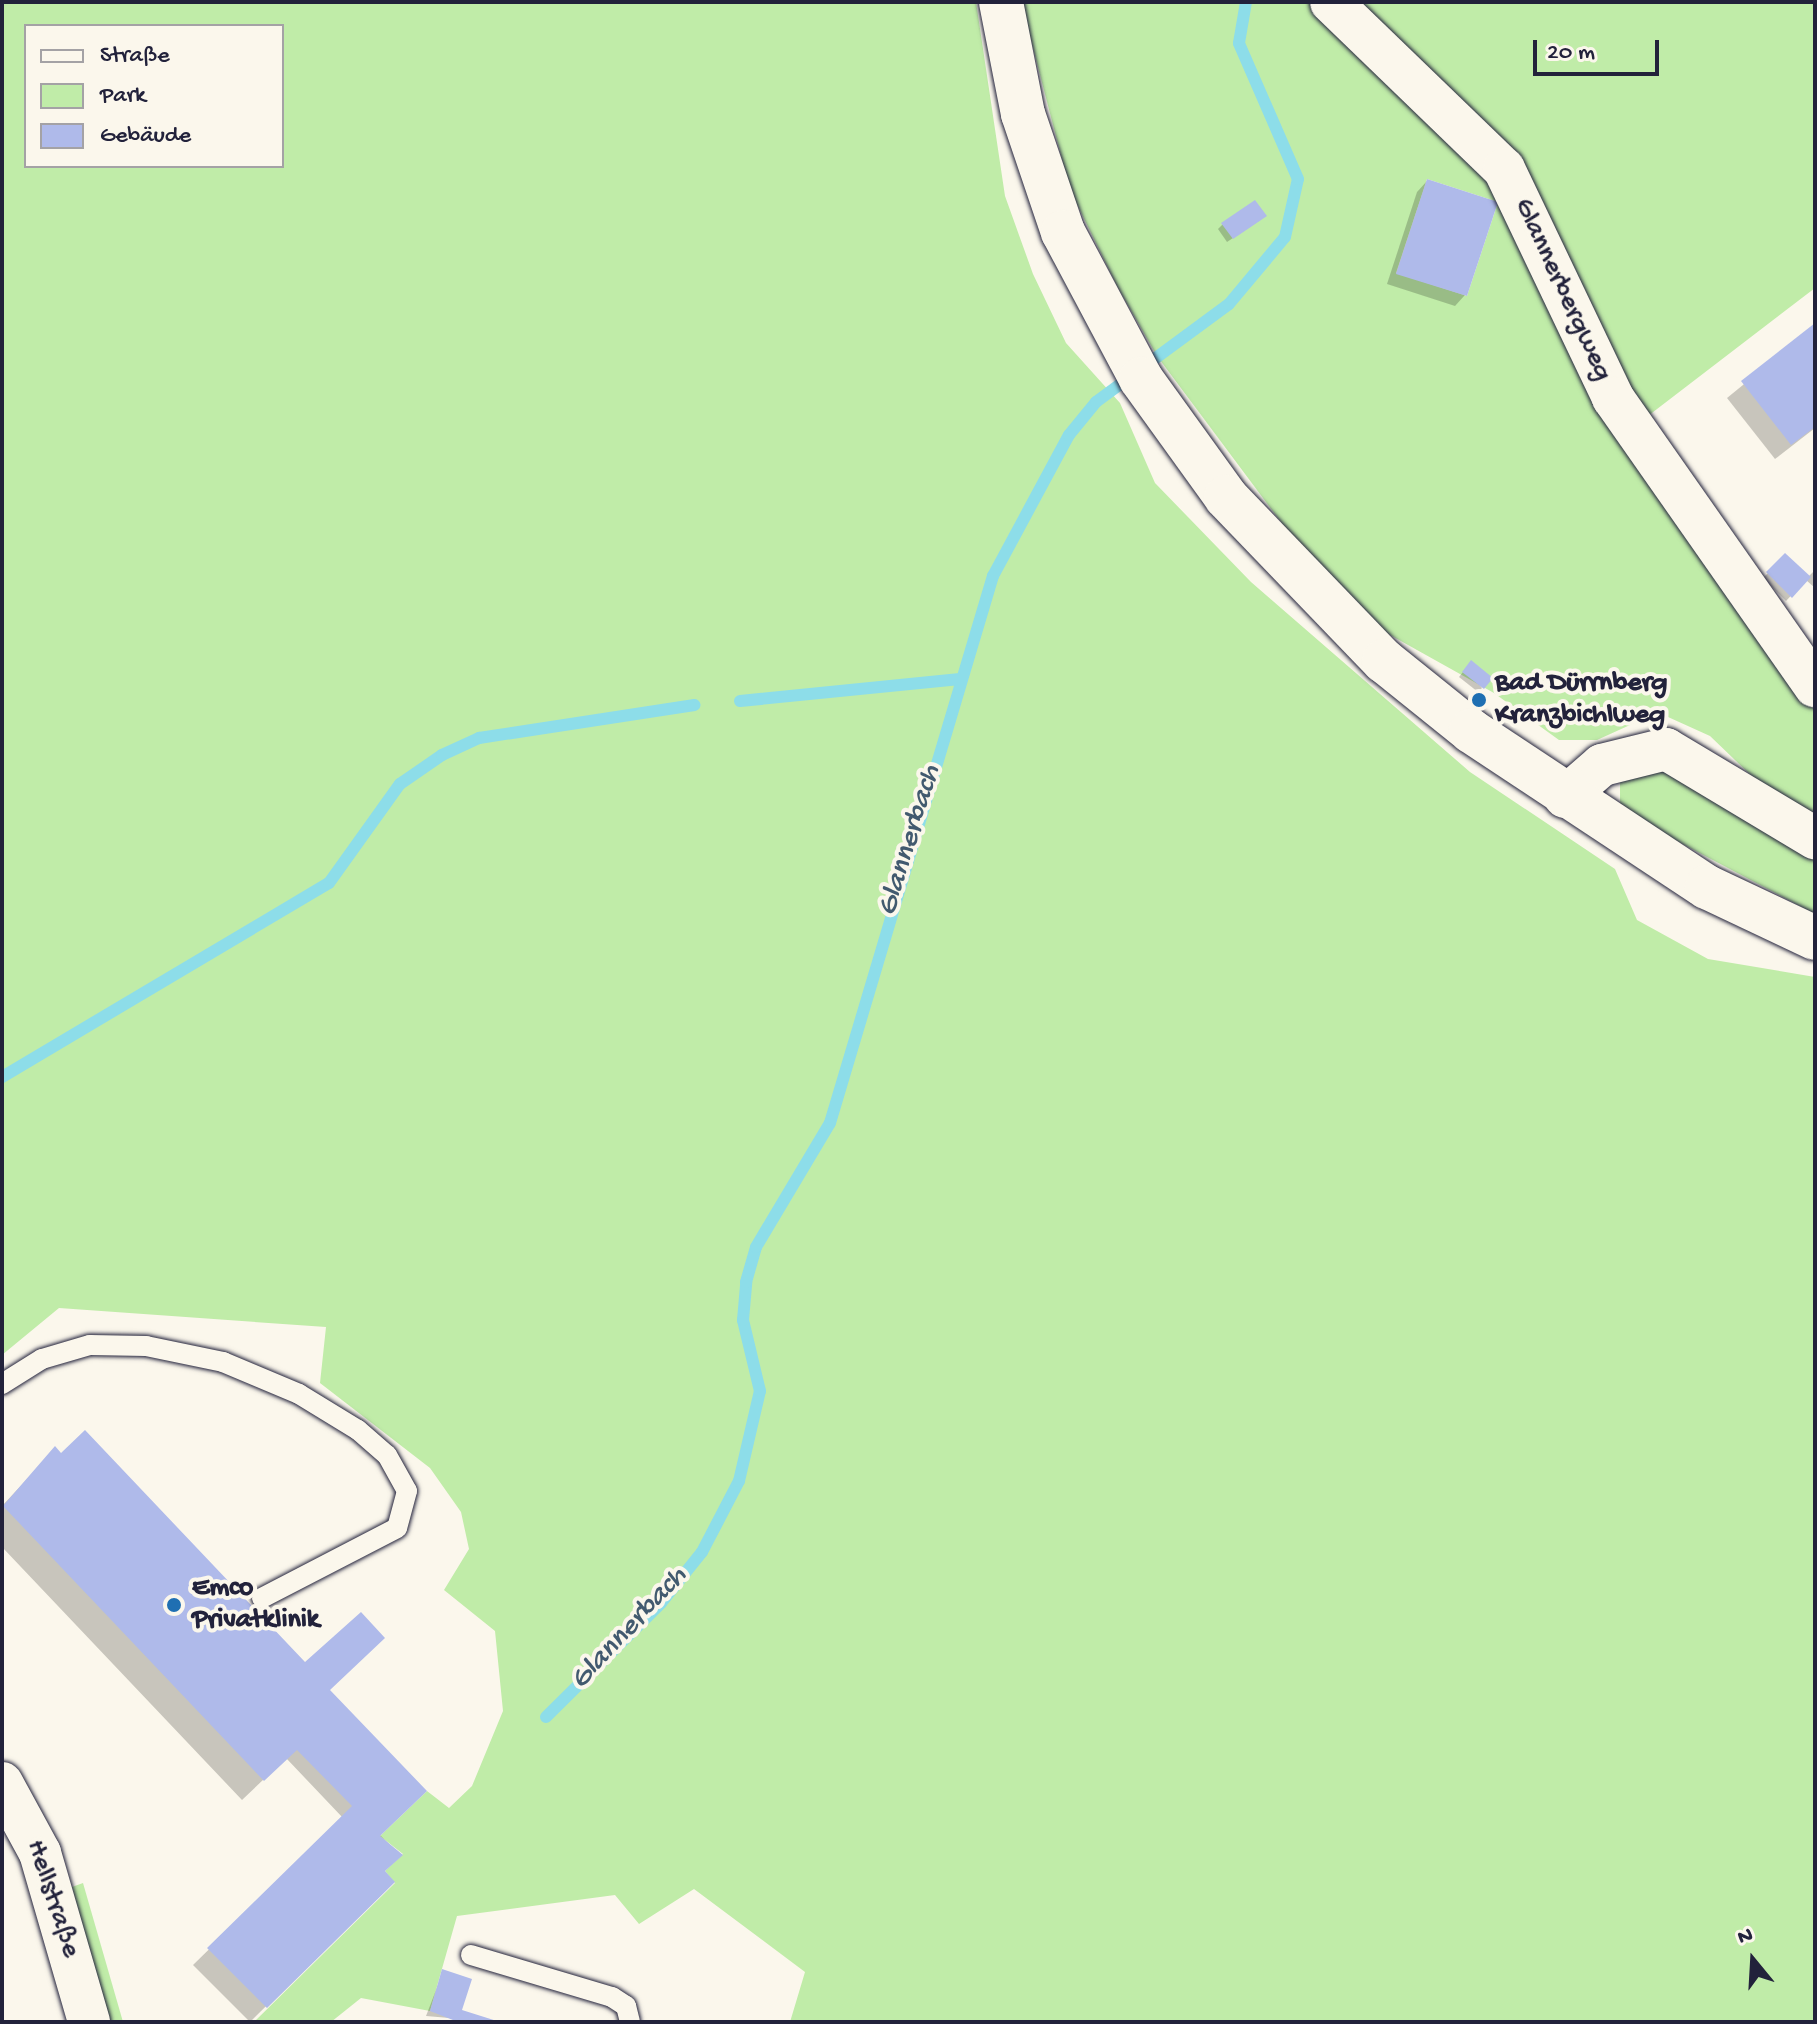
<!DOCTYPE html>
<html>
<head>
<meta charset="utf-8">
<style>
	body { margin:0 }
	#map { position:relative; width:1817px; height:2024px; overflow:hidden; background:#fbf7ec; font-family:"Gochi Hand",sans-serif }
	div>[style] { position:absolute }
	.green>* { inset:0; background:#c0eca8 }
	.shadow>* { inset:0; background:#0003 }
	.stream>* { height:12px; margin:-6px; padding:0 6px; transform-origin:6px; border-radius:6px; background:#8ddde9 }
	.building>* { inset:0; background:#afbaea }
	.roads { filter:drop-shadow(0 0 2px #22223b) drop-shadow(0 0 2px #22223b) }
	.service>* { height:20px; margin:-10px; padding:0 10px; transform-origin:10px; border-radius:10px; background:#fbf7ec }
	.minor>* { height:42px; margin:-21px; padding:0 21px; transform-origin:21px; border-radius:21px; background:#fbf7ec }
	.secondary>* { height:44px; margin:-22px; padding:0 22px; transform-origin:22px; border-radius:22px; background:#fbf7ec }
	.dots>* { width:22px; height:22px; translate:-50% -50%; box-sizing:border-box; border:4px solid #fbf7ec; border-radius:50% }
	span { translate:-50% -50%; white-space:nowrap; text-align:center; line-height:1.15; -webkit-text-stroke:8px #fbf7ec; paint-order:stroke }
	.street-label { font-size:28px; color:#22223b }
	.poi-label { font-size:28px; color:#22223b; font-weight:700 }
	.left { translate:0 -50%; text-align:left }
	.water-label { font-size:30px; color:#425a6f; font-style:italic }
	.frame { position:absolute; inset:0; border:4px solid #22223b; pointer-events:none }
	.legend { position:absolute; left:24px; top:24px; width:260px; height:144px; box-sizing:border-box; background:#fbf7ec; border:2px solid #a4a2a5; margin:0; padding:10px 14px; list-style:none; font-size:24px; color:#22223b }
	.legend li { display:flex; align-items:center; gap:16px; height:40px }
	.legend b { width:40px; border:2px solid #a4a2a5 }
	.north { position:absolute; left:1713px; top:1920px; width:80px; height:80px; -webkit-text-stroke:6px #fbf7ec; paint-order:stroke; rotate:342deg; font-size:22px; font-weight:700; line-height:32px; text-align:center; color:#22223b }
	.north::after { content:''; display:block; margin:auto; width:28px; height:36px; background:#22223b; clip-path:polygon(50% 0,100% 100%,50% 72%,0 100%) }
	.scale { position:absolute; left:1533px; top:40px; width:126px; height:36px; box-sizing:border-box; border:4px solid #22223b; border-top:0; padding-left:10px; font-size:24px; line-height:28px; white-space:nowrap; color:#22223b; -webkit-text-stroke:6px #fbf7ec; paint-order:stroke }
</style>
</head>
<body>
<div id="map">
	<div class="green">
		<i style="clip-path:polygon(evenodd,2px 2px,976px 2px,1005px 196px,1033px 274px,1066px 343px,1120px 403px,1155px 483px,1251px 582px,1470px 772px,1615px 869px,1637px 920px,1708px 959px,1815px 977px,1815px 2022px,790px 2022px,805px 1972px,694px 1889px,639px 1924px,615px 1895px,457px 1916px,430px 2011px,361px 1998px,331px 2022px,254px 2022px,395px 1883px,385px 1871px,403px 1854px,380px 1836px,427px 1791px,449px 1808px,472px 1786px,503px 1711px,495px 1631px,444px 1590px,469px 1549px,461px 1512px,430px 1468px,320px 1383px,326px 1327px,59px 1308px,2px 1355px,2px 2px,26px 26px,282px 26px,282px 166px,26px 166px,26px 26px)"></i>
		<i style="clip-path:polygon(evenodd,1021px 2px,1815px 2px,1815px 288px,1644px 419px,1504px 189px,1815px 705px,1815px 820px,1760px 784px,1710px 736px,1668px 717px,1652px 715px,1597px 740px,1559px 740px,1494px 693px,1374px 626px,1310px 561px,1157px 356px,1117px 286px,1070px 190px,1021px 2px,1427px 179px,1498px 202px,1467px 296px,1396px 273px,1427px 179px)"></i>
		<i style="clip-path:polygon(1650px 768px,1675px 772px,1815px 860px,1815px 914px,1620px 811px,1620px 779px)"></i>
		<i style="clip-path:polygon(83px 1883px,123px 2022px,108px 2022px,72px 1887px)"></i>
	</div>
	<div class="shadow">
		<i style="clip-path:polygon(1427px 181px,1465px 295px,1455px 306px,1387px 284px,1417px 192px)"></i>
		<i style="clip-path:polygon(1260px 220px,1227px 242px,1218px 229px,1223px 224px)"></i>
		<i style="clip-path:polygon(1815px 326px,1815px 428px,1775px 459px,1727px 398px)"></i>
		<i style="clip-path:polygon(1785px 556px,1808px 577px,1815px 570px,1815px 588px,1806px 580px,1786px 601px,1763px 578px)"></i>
		<i style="clip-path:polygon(1467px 667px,1482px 688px,1478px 692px,1459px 677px)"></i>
		<i style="clip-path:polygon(55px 1449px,328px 1690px,379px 1834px,400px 1855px,383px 1872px,392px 1882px,250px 2022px,193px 1965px,343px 1818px,286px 1758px,242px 1800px,2px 1547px,2px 1506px)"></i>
		<i style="clip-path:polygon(443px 1972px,458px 2017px,496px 2022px,426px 2016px)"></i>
	</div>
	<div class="stream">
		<i style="left:740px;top:701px;width:221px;rotate:-5.7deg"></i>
		<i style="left:2px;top:1077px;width:380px;rotate:-30.7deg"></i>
		<i style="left:329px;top:883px;width:122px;rotate:-54.4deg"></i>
		<i style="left:400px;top:784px;width:51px;rotate:-34.6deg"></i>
		<i style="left:442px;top:755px;width:41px;rotate:-24.7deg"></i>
		<i style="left:479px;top:738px;width:218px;rotate:-8.7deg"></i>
		<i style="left:546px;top:1717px;width:162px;rotate:-44.7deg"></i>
		<i style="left:661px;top:1603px;width:65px;rotate:-51.2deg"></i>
		<i style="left:702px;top:1552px;width:80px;rotate:-62.5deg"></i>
		<i style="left:739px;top:1481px;width:92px;rotate:-76.9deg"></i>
		<i style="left:760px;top:1391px;width:73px;rotate:-103.5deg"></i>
		<i style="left:743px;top:1320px;width:38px;rotate:-85deg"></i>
		<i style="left:746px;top:1282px;width:36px;rotate:-74deg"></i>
		<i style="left:756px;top:1247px;width:144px;rotate:-59.2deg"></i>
		<i style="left:830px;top:1123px;width:571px;rotate:-73.41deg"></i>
		<i style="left:993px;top:576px;width:160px;rotate:-61.7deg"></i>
		<i style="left:1069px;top:435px;width:43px;rotate:-50.7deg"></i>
		<i style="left:1096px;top:402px;width:165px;rotate:-36.4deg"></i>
		<i style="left:1229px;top:304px;width:87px;rotate:-50.1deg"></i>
		<i style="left:1285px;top:237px;width:59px;rotate:-77.4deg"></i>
		<i style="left:1298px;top:179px;width:148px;rotate:-113.5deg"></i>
		<i style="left:1239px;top:43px;width:42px;rotate:-80.3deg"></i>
	</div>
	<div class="building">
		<i style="clip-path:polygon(1427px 179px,1498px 202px,1467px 296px,1396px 274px)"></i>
		<i style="clip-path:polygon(1255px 200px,1267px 216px,1233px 239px,1221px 223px)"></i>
		<i style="clip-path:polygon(1815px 323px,1815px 427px,1791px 445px,1741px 381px)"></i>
		<i style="clip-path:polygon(1785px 553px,1811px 577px,1792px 598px,1766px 572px)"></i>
		<i style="clip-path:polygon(1471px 660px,1493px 678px,1484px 689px,1462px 672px)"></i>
		<i style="clip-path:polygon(85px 1430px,305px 1662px,361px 1612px,385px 1638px,330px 1690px,427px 1791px,380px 1836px,403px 1855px,385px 1871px,395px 1882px,267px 2008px,207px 1948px,352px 1806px,297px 1750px,264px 1781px,3px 1506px,55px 1446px,61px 1453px)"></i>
		<i style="clip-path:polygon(442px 1969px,472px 1979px,462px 2010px,500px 2022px,458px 2022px,430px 2011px)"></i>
	</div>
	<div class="roads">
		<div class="service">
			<i style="left:2px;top:1384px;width:47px;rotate:-32deg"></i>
			<i style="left:42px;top:1359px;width:50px;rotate:-16.3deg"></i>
			<i style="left:90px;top:1345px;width:56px;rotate:1deg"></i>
			<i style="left:146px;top:1346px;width:79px;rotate:11.7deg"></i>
			<i style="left:223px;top:1362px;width:82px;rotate:22.8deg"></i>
			<i style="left:299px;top:1394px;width:69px;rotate:31.4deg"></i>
			<i style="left:358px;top:1430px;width:38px;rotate:41deg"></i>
			<i style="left:387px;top:1455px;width:41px;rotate:60.9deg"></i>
			<i style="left:407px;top:1491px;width:38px;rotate:105deg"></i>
			<i style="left:397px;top:1528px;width:152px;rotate:152.6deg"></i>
			<i style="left:471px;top:1955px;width:147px;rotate:16.6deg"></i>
			<i style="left:612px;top:1997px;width:17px;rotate:33deg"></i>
			<i style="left:626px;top:2006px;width:16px;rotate:76deg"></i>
		</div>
		<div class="minor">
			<i style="left:1331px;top:2px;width:240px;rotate:44deg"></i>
			<i style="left:1504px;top:169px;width:254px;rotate:64.5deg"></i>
			<i style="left:1613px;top:398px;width:352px;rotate:55deg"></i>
			<i style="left:1565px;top:797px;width:49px;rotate:-40.9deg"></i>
			<i style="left:1602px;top:765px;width:66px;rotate:-14deg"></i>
			<i style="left:1666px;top:749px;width:174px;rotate:30.9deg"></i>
			<i style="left:2px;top:1783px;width:80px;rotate:61.5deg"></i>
			<i style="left:40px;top:1853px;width:176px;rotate:73.8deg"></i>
		</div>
		<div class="secondary">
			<i style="left:1001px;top:2px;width:114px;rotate:78.9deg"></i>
			<i style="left:1023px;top:114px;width:125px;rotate:71.3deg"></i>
			<i style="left:1063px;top:232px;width:166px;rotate:62deg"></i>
			<i style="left:1141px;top:379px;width:145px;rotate:54.2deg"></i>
			<i style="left:1226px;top:497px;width:228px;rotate:46.1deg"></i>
			<i style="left:1384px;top:661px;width:112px;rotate:38.8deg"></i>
			<i style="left:1471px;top:731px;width:283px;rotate:33.5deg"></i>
			<i style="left:1707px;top:887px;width:119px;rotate:25.3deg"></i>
		</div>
	</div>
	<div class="dots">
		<i style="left:1479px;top:700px;background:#1f6fb2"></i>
		<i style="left:174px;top:1605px;background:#1f6fb2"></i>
	</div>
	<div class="street-label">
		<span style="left:1562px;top:290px;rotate:65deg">Glannerbergweg</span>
		<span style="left:52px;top:1899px;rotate:72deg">Hellstraße</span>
	</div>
	<div class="poi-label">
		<span class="left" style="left:1495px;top:700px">Bad Dürrnberg<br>Kranzbichlweg</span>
		<span class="left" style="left:192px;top:1605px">Emco<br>Privatklinik</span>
	</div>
	<div class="water-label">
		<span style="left:911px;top:841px;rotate:-73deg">Glannerbach</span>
		<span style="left:630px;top:1629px;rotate:-47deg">Glannerbach</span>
	</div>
	<div class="frame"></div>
	<ul class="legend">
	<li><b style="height:10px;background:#fbf7ec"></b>Straße</li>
	<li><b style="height:22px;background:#c0eca8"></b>Park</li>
	<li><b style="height:22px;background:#afbaea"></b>Gebäude</li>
	</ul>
	<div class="north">N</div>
	<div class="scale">20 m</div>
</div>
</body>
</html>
